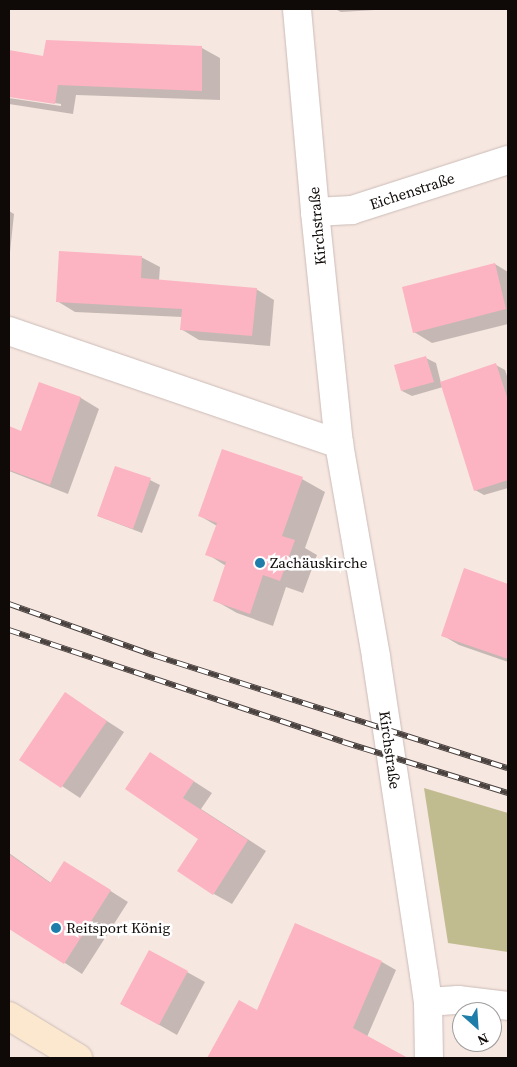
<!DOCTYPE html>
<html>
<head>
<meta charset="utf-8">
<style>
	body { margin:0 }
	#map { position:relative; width:517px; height:1067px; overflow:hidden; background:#f7e7e1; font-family:"Source Serif 4",serif }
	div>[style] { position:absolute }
	.green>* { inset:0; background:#c1bc8f }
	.shadow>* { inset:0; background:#0003 }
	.building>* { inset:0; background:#fcb3c2 }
	.roads { filter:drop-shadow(0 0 1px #cbbcb7) drop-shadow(0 0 1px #cbbcb7) }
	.street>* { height:28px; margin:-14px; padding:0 14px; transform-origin:14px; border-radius:14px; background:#fff }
	.secondary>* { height:28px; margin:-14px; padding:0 14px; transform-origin:14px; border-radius:14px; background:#fce8ce }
	.rail>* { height:5.5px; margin-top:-2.75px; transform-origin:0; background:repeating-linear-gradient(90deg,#fff 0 11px,#4a423f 0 22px); box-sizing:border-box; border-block:1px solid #4a423f }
	.dots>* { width:14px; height:14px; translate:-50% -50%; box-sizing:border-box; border:2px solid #fff; border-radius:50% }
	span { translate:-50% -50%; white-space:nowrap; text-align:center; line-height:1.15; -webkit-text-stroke:5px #fff; paint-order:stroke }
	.street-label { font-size:15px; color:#0f0a08 }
	.poi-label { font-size:15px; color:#0f0a08 }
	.left { translate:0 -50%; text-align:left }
	.frame { position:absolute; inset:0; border:10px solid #0f0a08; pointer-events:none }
	.north { position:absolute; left:452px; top:1002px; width:50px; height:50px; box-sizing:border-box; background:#fff; border:1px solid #9f9d9c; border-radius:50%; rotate:154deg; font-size:14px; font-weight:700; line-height:20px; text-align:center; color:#0f0a08 }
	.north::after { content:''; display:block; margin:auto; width:18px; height:22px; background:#1f7daa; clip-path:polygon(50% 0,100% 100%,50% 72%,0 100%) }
</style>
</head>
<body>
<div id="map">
	<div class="green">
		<i style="clip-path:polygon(424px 788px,508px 813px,508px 952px,448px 943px)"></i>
	</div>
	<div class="shadow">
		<i style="clip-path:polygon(335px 9px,392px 9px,341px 12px)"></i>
		<i style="clip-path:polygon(47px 41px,202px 48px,220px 58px,220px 100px,76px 95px,73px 114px,9px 104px,9px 98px,61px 106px,61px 104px,9px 96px,9px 52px,44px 57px)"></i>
		<i style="clip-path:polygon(9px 211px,14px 214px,9px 262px)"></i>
		<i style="clip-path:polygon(141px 257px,160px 267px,159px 281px,256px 289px,274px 300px,270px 346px,199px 340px,181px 329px,182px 317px,75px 312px,57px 301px)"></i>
		<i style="clip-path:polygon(495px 264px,508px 272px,508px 324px,432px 343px,414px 332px)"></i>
		<i style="clip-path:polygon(426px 358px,436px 363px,441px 383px,496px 365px,505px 370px,508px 379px,508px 488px,484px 495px,475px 490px,443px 387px,412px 396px,402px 391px)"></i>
		<i style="clip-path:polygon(40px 383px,81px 398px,99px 409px,68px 494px,9px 471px,9px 434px,11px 428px,22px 432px)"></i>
		<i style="clip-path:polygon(223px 450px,302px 479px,325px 492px,305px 548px,317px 555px,303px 593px,286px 587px,273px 626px,237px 613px,214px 600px,226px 566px,207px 554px,217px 526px,200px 516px)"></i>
		<i style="clip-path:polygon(150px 480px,160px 485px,142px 533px,98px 516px)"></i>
		<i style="clip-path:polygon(465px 570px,508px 585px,508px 662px,459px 645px,442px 635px)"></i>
		<i style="clip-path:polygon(65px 694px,124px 732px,80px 798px,24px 761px)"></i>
		<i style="clip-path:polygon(150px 753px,212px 793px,201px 809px,266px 851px,232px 904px,214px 894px,199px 838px)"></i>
		<i style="clip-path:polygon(9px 853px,51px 883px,82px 873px,128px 902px,82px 974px,9px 927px)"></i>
		<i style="clip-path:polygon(382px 962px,396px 970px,367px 1037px,403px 1058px,219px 1058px,211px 1053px,258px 1012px)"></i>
		<i style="clip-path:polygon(187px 972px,205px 982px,177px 1035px,140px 1014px)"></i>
	</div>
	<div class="building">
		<i style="clip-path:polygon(46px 40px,202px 46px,202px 91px,58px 85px,55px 104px,9px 97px,9px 50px,43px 56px)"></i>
		<i style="clip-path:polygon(59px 251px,142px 256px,141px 278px,257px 288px,252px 336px,180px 330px,182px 309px,56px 302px)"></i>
		<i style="clip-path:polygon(495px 263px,506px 309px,413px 333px,402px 287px)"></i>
		<i style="clip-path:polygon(426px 356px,434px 382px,401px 391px,394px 365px)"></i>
		<i style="clip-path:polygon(496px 363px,508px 400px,508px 480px,474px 491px,440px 382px)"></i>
		<i style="clip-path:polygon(39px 382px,81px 397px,50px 485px,9px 470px,9px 426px,21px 431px)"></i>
		<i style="clip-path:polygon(222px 449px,303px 477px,282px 536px,295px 540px,280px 581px,263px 575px,250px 614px,213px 601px,226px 562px,205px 555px,217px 523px,198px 516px)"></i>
		<i style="clip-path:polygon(115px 466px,151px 478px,133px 529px,97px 516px)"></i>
		<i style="clip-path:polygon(464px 568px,508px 584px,508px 659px,441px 636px)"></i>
		<i style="clip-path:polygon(65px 692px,107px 721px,61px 788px,19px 760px)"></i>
		<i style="clip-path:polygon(150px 752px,194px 781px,183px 798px,248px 840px,213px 895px,177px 871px,198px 839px,125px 789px)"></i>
		<i style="clip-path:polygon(9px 854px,50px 883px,64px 861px,111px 890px,64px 964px,9px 929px)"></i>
		<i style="clip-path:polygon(295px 923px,382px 961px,353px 1028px,408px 1058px,207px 1058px,239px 1000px,257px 1010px)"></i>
		<i style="clip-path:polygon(149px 950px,188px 971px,159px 1025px,120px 1004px)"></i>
	</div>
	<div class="roads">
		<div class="street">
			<i style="left:297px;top:9px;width:204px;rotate:84.9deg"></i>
			<i style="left:315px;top:212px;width:233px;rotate:84.1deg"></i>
			<i style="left:339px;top:444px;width:216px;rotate:80.1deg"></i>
			<i style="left:376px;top:657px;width:321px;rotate:81.4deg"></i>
			<i style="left:424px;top:974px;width:28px;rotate:82deg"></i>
			<i style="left:428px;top:1002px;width:56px;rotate:89deg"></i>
			<i style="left:315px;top:212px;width:37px;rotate:-3deg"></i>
			<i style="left:352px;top:210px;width:164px;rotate:-17.8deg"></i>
			<i style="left:9px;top:331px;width:349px;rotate:18.9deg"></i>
			<i style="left:428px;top:1002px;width:30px;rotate:-4deg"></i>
			<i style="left:458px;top:1000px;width:50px;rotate:6.8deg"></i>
		</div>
		<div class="secondary">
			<i style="left:9px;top:1016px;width:81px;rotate:31.3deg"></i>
		</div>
	</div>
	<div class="rail">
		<i style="left:9px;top:604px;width:156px;rotate:19.5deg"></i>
		<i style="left:156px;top:656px;width:369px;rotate:17.7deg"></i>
		<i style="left:9px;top:630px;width:352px;rotate:18.5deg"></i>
		<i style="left:343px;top:742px;width:173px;rotate:17.2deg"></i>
	</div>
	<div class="dots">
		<i style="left:260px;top:563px;background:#1f7daa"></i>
		<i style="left:56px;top:928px;background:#1f7daa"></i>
	</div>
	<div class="street-label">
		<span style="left:412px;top:191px;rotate:-18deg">Eichenstraße</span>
		<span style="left:317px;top:226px;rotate:-95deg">Kirchstraße</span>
		<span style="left:390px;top:750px;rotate:82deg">Kirchstraße</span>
	</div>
	<div class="poi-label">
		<span class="left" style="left:270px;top:563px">Zachäuskirche</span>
		<span class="left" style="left:66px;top:928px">Reitsport König</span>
	</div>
	<div class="frame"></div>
	<div class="north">N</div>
</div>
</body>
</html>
